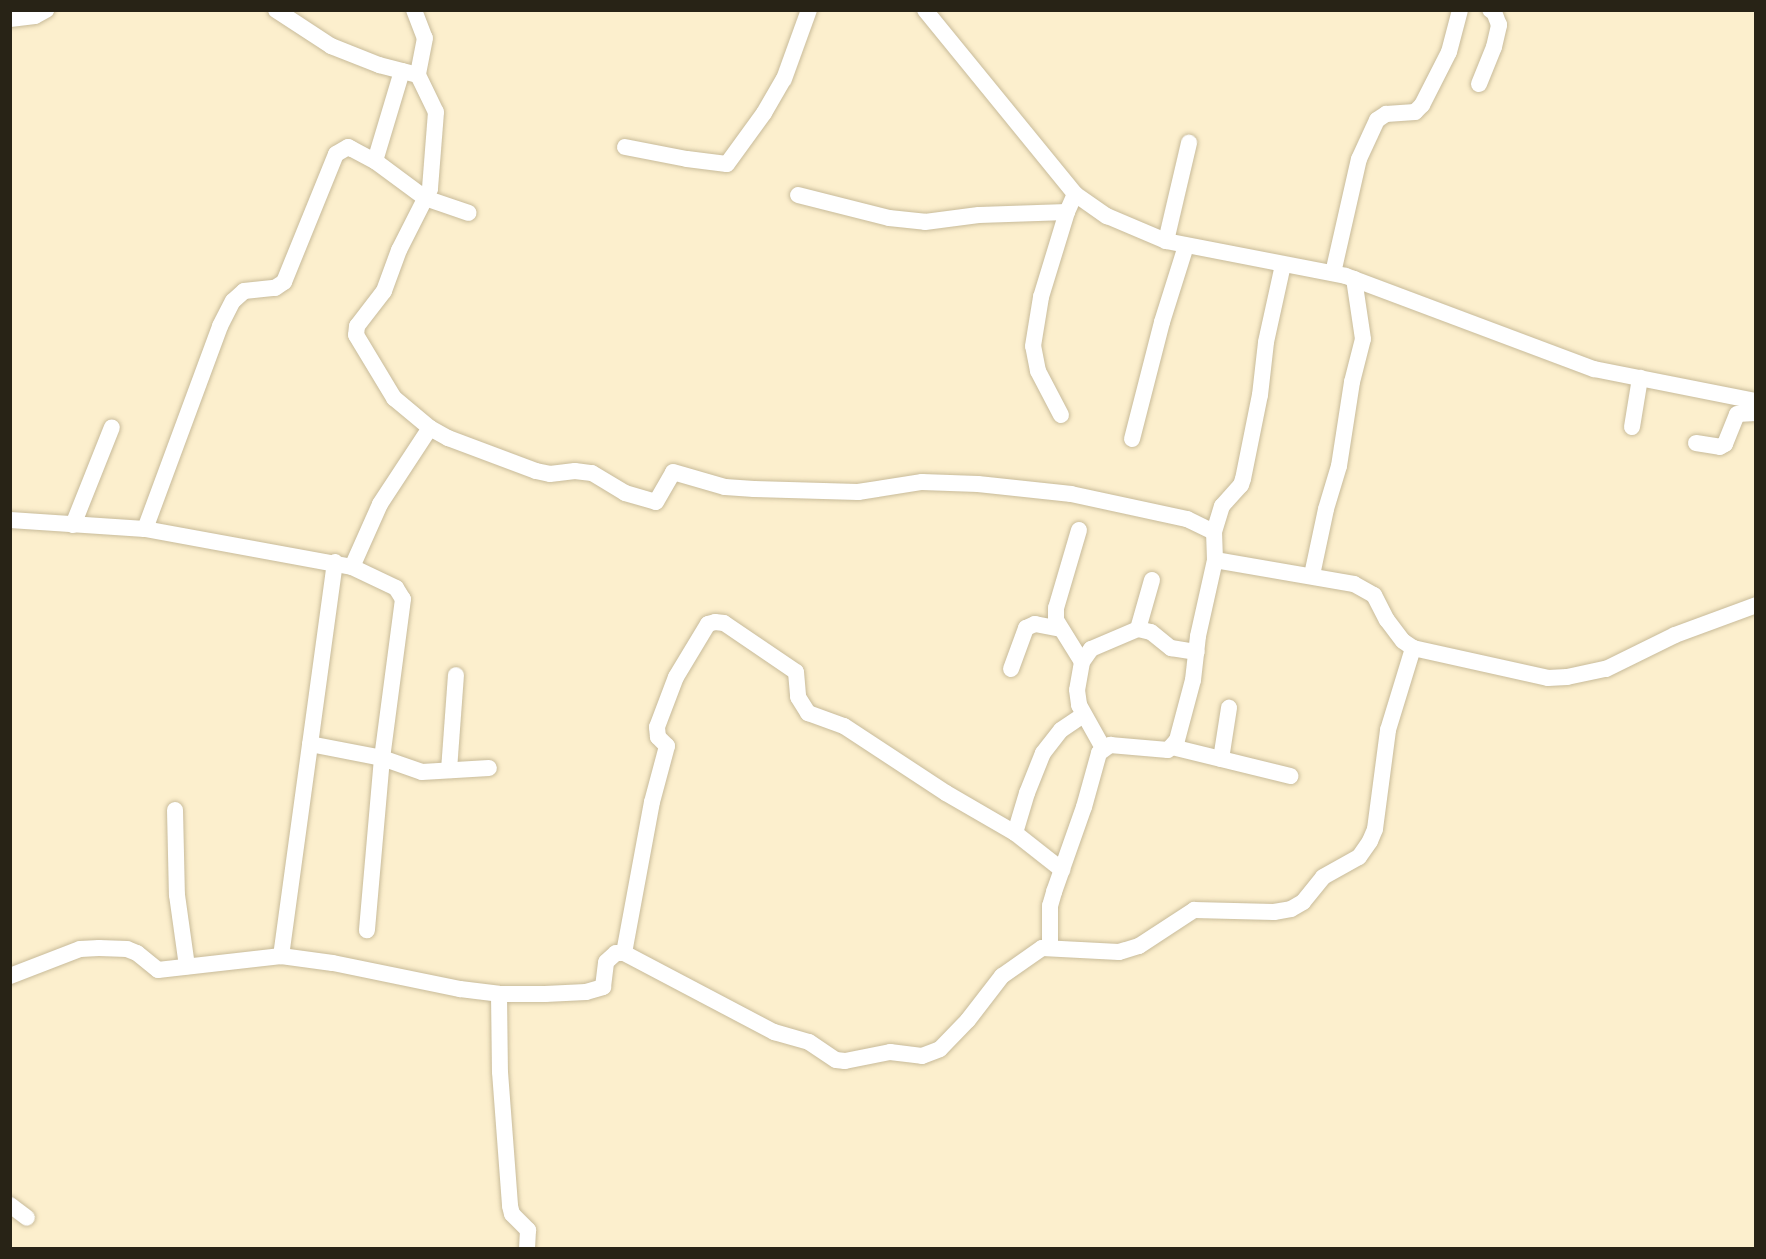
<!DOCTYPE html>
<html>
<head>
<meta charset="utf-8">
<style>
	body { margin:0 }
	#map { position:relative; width:1766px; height:1259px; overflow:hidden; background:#fcefcd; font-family:Jost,sans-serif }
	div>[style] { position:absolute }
	.roads { filter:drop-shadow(0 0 2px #c8bb9a) drop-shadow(0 0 2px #c8bb9a) }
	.street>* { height:16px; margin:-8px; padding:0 8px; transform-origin:8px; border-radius:8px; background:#fff }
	span { translate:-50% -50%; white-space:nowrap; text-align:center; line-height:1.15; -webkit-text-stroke:6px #fff; paint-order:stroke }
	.frame { position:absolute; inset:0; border:12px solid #282316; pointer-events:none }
</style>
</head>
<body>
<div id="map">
	<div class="roads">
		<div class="street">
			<i style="left:276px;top:10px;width:66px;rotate:33.2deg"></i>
			<i style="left:331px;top:46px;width:52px;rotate:21.6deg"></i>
			<i style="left:379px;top:65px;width:40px;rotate:14.4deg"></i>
			<i style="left:414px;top:10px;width:30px;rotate:69deg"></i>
			<i style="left:425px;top:38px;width:38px;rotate:101deg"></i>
			<i style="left:418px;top:75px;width:41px;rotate:64.1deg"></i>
			<i style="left:436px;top:112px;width:77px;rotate:94.5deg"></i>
			<i style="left:430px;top:189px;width:68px;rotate:116.9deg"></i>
			<i style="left:399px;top:250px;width:44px;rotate:110.1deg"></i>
			<i style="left:384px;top:291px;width:44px;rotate:127.6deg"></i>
			<i style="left:357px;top:326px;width:9px;rotate:96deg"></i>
			<i style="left:356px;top:335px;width:74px;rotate:58.9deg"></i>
			<i style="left:394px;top:398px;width:47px;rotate:39.8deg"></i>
			<i style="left:925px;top:10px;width:237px;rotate:50.8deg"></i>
			<i style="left:1075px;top:194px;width:39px;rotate:35deg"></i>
			<i style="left:1107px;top:216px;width:64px;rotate:23deg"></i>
			<i style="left:1166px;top:241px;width:183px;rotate:11deg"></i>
			<i style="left:1346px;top:276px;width:265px;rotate:20.6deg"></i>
			<i style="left:1594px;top:369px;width:165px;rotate:11.2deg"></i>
			<i style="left:10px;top:19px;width:25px;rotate:-7deg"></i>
			<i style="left:35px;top:16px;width:13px;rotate:-29deg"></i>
			<i style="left:1479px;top:84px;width:40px;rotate:-68deg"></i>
			<i style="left:1494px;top:47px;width:23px;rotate:-77deg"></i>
			<i style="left:1499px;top:25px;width:14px;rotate:-111deg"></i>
			<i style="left:1494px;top:12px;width:4px;rotate:-153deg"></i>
			<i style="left:625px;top:147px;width:63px;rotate:11deg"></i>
			<i style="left:687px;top:159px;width:40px;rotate:7.1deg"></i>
			<i style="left:727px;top:164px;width:63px;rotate:-54deg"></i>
			<i style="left:764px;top:113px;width:39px;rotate:-60deg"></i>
			<i style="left:784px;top:79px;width:73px;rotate:-70.1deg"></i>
			<i style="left:375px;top:161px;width:94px;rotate:-73.3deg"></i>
			<i style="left:798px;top:195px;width:94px;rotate:14.2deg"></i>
			<i style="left:889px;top:218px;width:36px;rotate:6deg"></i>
			<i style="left:925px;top:222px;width:54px;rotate:-7.4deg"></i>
			<i style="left:979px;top:215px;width:88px;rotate:-2deg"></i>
			<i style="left:1067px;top:212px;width:20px;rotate:-66deg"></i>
			<i style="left:1166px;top:241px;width:101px;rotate:-76.8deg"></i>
			<i style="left:1333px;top:273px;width:117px;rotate:-77.2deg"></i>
			<i style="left:1359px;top:159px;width:43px;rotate:-65.2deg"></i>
			<i style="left:1377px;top:120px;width:11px;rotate:-34deg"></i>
			<i style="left:1386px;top:114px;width:29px;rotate:-4deg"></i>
			<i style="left:1415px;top:112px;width:10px;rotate:-45deg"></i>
			<i style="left:1422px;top:105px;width:59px;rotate:-63deg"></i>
			<i style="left:1449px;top:52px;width:43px;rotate:-75.3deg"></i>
			<i style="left:1061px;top:415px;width:50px;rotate:-117.6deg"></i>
			<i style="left:1038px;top:371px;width:25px;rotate:-101deg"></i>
			<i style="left:1033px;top:346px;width:50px;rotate:-80.7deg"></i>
			<i style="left:1041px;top:297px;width:89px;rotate:-73deg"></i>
			<i style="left:1632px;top:427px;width:50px;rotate:-80.7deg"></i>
			<i style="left:1132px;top:439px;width:121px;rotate:-75.6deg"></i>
			<i style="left:1162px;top:322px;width:80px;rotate:-72.5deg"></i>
			<i style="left:1696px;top:443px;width:24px;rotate:9deg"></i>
			<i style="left:1720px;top:447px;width:6px;rotate:-31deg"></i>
			<i style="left:1725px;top:444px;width:32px;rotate:-68deg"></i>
			<i style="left:1737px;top:414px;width:19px;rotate:-3deg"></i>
			<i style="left:10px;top:520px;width:135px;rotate:3.8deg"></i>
			<i style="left:145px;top:529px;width:210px;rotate:10.4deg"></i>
			<i style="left:352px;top:567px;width:69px;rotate:-66deg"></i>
			<i style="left:380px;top:504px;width:91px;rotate:-56.7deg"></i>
			<i style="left:430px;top:428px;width:21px;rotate:29deg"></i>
			<i style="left:448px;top:438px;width:94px;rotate:20.6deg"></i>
			<i style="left:536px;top:471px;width:14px;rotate:12deg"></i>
			<i style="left:550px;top:474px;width:25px;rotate:-7deg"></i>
			<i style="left:575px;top:471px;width:17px;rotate:7deg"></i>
			<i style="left:592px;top:473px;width:39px;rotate:31deg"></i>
			<i style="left:625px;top:493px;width:32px;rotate:16deg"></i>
			<i style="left:656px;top:502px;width:34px;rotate:-60deg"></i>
			<i style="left:673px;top:472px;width:54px;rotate:16.1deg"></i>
			<i style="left:725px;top:487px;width:29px;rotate:4deg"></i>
			<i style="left:754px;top:489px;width:104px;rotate:1.7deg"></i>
			<i style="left:858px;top:492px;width:65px;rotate:-8.9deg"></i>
			<i style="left:922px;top:482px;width:56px;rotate:2deg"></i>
			<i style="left:978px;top:484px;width:94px;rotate:6.1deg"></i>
			<i style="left:1071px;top:494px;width:119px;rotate:12.2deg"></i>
			<i style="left:1187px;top:519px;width:30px;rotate:26deg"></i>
			<i style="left:73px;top:525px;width:105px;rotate:-68.3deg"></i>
			<i style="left:145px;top:529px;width:216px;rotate:-69.7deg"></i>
			<i style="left:220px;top:326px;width:28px;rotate:-63deg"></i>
			<i style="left:233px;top:301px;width:15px;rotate:-42deg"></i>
			<i style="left:244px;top:291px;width:31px;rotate:-6deg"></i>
			<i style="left:275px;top:288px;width:11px;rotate:-34deg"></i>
			<i style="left:284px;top:282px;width:138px;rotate:-67.9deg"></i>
			<i style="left:336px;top:154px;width:14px;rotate:-30deg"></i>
			<i style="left:348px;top:147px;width:4px;rotate:27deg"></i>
			<i style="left:352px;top:149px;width:26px;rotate:28deg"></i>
			<i style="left:375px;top:161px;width:62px;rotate:36.5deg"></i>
			<i style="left:425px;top:198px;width:46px;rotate:18.8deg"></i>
			<i style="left:1079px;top:530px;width:81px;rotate:106.4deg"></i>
			<i style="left:1056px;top:608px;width:12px;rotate:90deg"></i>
			<i style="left:1056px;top:620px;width:49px;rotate:58.2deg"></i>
			<i style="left:1082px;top:662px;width:28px;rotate:100deg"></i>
			<i style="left:1077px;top:690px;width:15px;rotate:82deg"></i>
			<i style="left:1079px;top:705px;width:49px;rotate:60.8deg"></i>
			<i style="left:1215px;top:560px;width:28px;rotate:-92deg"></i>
			<i style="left:1214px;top:532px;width:27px;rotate:-73deg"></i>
			<i style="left:1222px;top:506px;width:28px;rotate:-48deg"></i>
			<i style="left:1241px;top:485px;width:6px;rotate:-72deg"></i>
			<i style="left:1243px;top:479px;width:86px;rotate:-78.6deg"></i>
			<i style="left:1260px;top:395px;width:53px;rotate:-83.5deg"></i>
			<i style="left:1266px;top:342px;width:79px;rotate:-77.6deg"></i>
			<i style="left:335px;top:562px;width:398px;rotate:97.8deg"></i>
			<i style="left:281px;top:956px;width:52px;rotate:7.7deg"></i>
			<i style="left:333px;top:963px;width:130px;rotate:11.6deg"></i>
			<i style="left:460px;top:989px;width:39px;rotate:7deg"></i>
			<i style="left:499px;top:994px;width:46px"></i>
			<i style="left:545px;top:994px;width:41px;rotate:-2.8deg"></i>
			<i style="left:586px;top:992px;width:18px;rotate:-16deg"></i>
			<i style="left:603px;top:987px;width:25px;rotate:-83deg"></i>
			<i style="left:606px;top:962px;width:13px;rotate:-42deg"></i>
			<i style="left:616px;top:953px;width:8px"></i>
			<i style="left:624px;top:953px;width:170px;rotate:27.8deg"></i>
			<i style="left:774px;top:1032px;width:36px;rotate:16deg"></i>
			<i style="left:809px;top:1042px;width:32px;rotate:34deg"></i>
			<i style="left:836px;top:1060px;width:9px;rotate:6deg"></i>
			<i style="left:845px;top:1061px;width:46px;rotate:-11.3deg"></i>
			<i style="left:890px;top:1052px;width:32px;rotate:7deg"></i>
			<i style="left:922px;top:1056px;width:19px;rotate:-21deg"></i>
			<i style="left:940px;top:1049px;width:40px;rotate:-46deg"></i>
			<i style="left:968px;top:1020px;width:56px;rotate:-52.3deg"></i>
			<i style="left:1002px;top:976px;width:49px;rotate:-35deg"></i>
			<i style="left:1042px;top:948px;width:77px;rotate:3deg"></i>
			<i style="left:1119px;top:952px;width:21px;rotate:-17deg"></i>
			<i style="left:1139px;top:946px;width:66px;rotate:-33.2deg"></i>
			<i style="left:1194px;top:910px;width:80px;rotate:1.4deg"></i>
			<i style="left:1274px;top:912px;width:17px;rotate:-10deg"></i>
			<i style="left:1291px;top:909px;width:14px;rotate:-30deg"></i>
			<i style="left:1303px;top:902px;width:32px;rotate:-51deg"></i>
			<i style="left:1323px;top:877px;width:41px;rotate:-29.1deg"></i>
			<i style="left:1359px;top:857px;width:19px;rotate:-55deg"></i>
			<i style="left:1370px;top:841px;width:13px;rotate:-67deg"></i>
			<i style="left:1375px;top:829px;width:100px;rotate:-82.5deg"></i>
			<i style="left:1388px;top:730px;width:86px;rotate:-73deg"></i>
			<i style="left:352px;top:567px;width:49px;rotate:25.5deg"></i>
			<i style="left:396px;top:588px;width:13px;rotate:58deg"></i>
			<i style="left:403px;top:599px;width:160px;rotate:97.5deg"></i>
			<i style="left:382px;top:758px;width:173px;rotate:95deg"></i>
			<i style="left:1312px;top:575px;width:67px;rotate:-78deg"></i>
			<i style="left:1326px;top:509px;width:45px;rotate:-73.2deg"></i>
			<i style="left:1339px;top:466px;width:85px;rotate:-81.2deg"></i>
			<i style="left:1352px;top:382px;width:44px;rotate:-75.7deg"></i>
			<i style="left:1363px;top:339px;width:61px;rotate:-98.5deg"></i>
			<i style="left:1138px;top:629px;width:51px;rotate:-74.1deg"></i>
			<i style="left:1082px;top:662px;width:16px;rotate:-55deg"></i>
			<i style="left:1091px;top:649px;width:51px;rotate:-23.1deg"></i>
			<i style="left:1138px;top:629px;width:13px;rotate:13deg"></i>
			<i style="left:1151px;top:632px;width:26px;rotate:39deg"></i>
			<i style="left:1171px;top:648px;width:26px;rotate:9deg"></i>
			<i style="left:1011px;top:669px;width:44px;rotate:-69.9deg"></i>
			<i style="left:1026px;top:628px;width:10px;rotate:-24deg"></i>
			<i style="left:1035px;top:624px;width:25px;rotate:11deg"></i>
			<i style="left:310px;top:744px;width:73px;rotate:11deg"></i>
			<i style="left:382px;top:758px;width:42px;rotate:19.3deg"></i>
			<i style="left:422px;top:772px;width:67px;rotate:-3.4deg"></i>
			<i style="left:1172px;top:747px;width:122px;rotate:13.8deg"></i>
			<i style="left:1221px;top:759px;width:52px;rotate:-81.1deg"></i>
			<i style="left:449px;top:770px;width:95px;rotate:-85.8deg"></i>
			<i style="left:175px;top:810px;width:85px;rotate:88.7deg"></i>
			<i style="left:177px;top:895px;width:72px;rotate:82deg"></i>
			<i style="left:1015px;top:833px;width:42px;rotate:-73.3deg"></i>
			<i style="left:1027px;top:793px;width:43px;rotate:-68.2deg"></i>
			<i style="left:1043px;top:753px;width:29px;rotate:-52deg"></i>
			<i style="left:1061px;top:730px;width:27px;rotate:-34deg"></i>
			<i style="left:1050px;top:946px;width:40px;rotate:-90deg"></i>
			<i style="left:1050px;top:906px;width:15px;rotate:-74deg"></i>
			<i style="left:1054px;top:892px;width:90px;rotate:-70.6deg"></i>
			<i style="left:1084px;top:807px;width:56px;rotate:-74.5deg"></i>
			<i style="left:1099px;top:753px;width:14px;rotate:-36deg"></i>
			<i style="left:1110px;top:745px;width:58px;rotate:4.9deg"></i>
			<i style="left:1168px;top:750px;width:13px;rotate:-48deg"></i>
			<i style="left:1177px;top:740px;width:62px;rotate:-75.1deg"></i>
			<i style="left:1193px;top:680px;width:44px;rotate:-83.5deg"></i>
			<i style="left:1198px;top:636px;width:78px;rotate:-77.4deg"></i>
			<i style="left:1215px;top:560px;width:141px;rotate:9.8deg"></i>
			<i style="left:1354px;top:584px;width:23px;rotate:29deg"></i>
			<i style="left:1374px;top:595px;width:28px;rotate:63deg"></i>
			<i style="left:1387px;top:620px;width:26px;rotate:53deg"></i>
			<i style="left:1403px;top:641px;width:12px;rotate:35deg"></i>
			<i style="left:1413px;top:648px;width:138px;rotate:12.5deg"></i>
			<i style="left:1548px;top:678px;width:19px;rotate:-3deg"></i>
			<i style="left:1567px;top:677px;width:40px;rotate:-12deg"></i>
			<i style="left:1606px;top:669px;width:77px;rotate:-26.2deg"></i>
			<i style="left:1675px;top:635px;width:86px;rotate:-20.3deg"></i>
			<i style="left:624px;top:953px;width:154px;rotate:-79.5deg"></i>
			<i style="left:652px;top:802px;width:58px;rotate:-75deg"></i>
			<i style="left:667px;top:746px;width:13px;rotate:-135deg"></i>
			<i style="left:658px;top:737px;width:10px;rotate:-96deg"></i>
			<i style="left:657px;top:727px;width:53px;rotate:-69.2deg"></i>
			<i style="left:676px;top:677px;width:62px;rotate:-58.9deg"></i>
			<i style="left:708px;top:624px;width:7px;rotate:-16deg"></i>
			<i style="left:715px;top:622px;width:9px;rotate:6deg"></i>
			<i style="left:724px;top:623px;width:87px;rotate:34.2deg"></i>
			<i style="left:796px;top:672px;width:25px;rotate:85deg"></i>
			<i style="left:798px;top:697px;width:19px;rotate:58deg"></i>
			<i style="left:808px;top:713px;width:38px;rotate:20deg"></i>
			<i style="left:844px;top:726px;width:122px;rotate:33.3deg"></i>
			<i style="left:946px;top:793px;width:80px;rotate:30.1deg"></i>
			<i style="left:1015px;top:833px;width:60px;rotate:38.2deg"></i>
			<i style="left:10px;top:976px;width:75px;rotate:-21.1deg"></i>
			<i style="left:80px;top:949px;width:19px;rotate:-3deg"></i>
			<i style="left:99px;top:948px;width:28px;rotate:2deg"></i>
			<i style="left:127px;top:949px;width:11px;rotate:22deg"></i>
			<i style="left:137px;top:953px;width:27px;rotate:39deg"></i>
			<i style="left:158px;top:970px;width:124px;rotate:-6.5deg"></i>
			<i style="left:499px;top:994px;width:78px;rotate:89.3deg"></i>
			<i style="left:500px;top:1072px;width:134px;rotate:85.7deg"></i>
			<i style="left:510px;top:1206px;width:8px;rotate:76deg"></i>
			<i style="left:512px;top:1214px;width:23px;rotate:45deg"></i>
			<i style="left:528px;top:1230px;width:18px;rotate:93deg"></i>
			<i style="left:10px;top:1205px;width:21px;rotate:37deg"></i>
		</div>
	</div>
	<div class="frame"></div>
</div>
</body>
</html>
